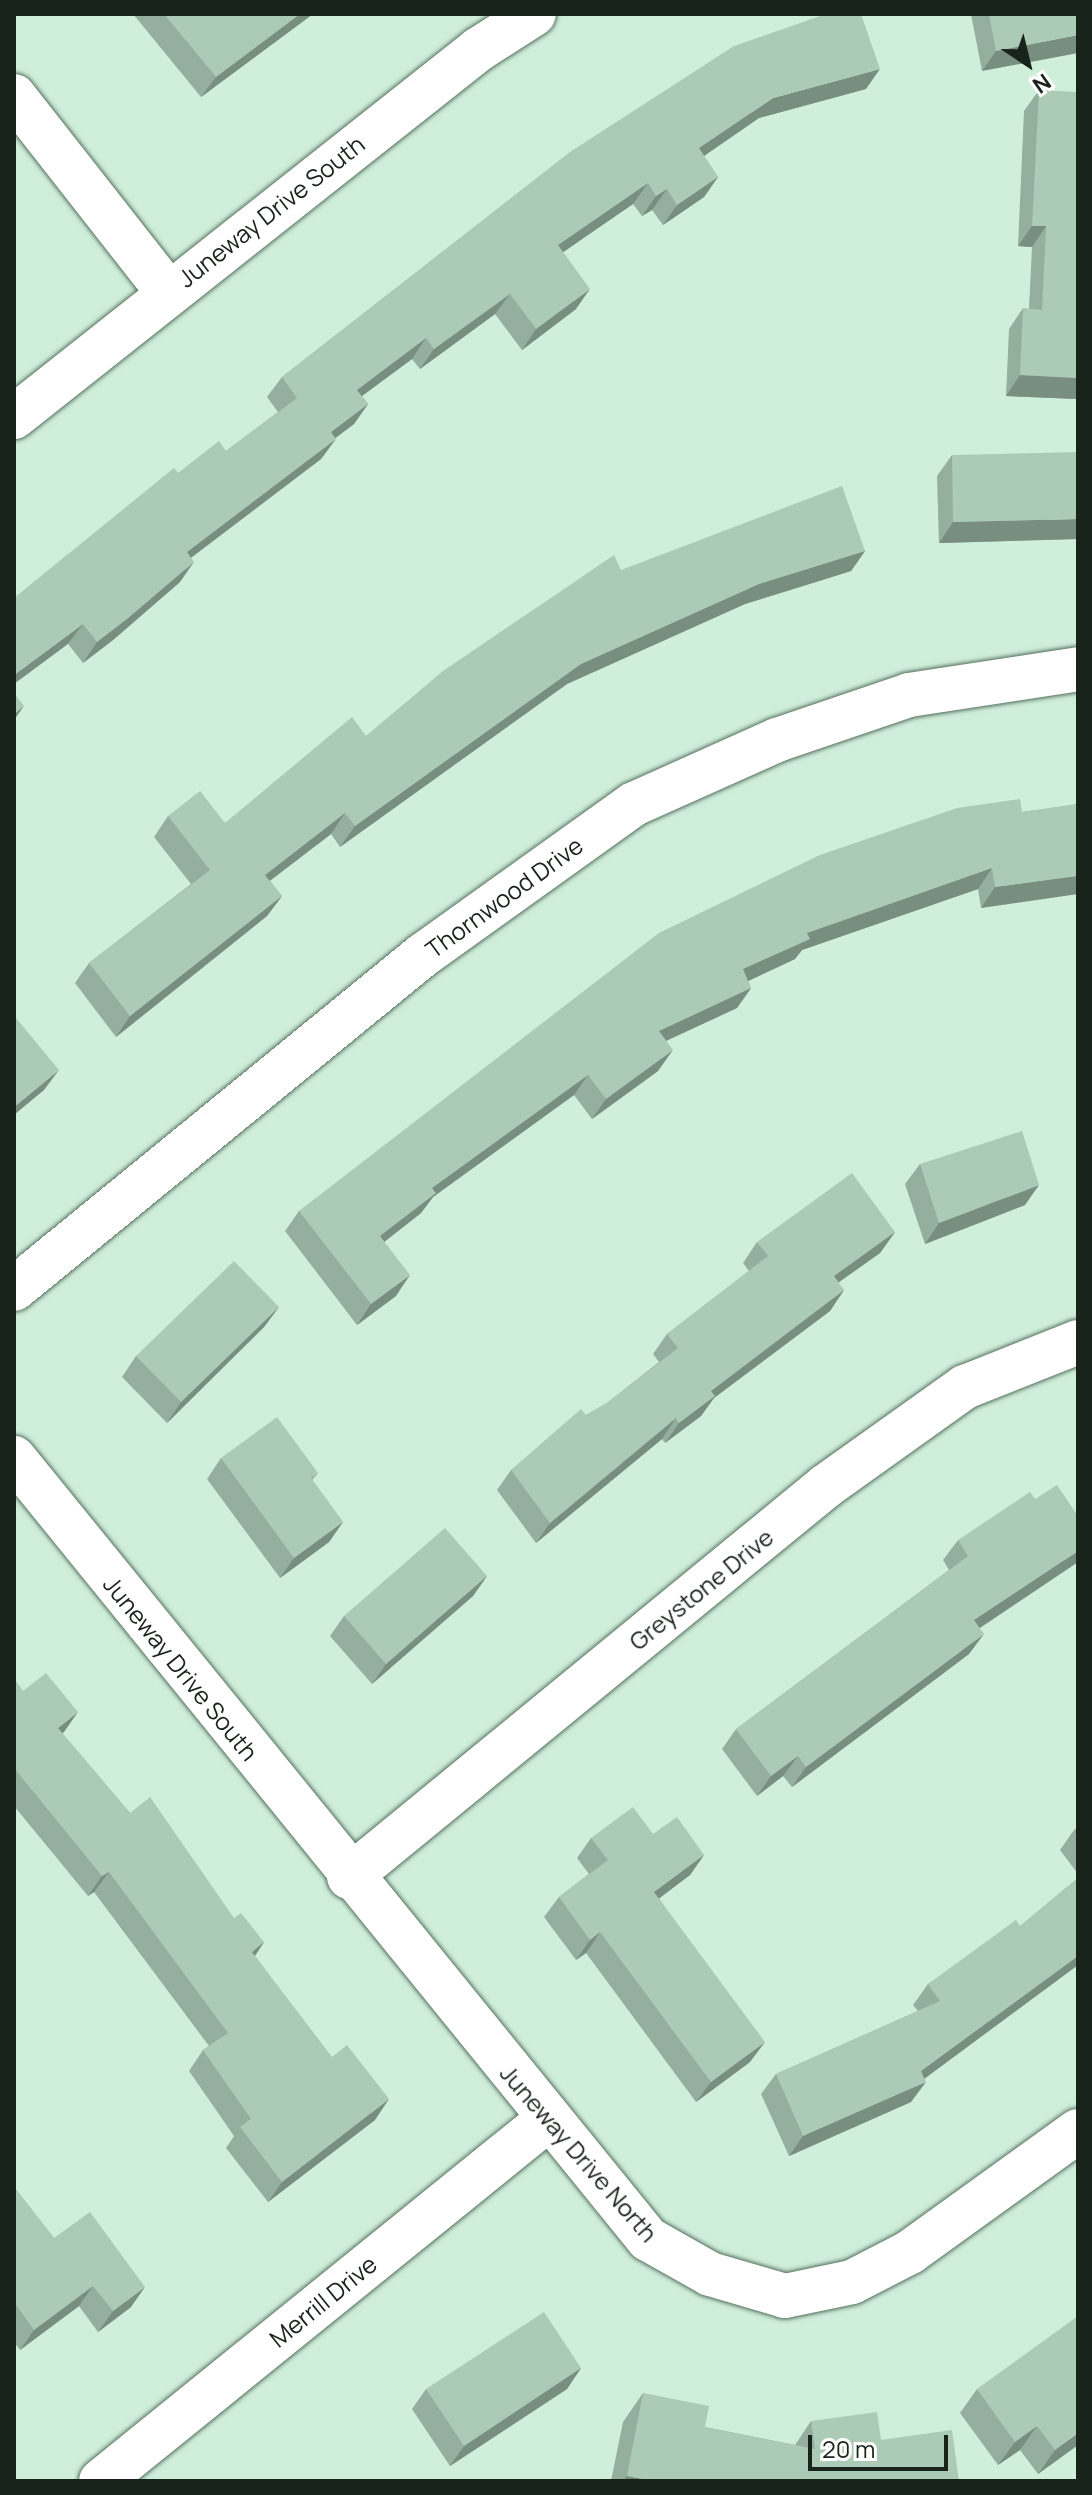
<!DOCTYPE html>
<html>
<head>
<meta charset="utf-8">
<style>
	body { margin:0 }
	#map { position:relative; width:1092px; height:2495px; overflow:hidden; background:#d0efdb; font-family:Manrope,sans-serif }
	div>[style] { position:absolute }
	.roads { filter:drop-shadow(0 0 2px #55705e) drop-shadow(0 0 2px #55705e) }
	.minor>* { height:44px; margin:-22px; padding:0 22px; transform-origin:22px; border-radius:22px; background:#fff }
	.wall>* { inset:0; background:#94af9d }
	.shaded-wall>* { inset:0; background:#788e7f }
	.building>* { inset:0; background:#accbb6 }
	span { translate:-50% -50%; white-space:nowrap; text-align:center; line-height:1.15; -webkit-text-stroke:8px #fff; paint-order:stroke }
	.street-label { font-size:24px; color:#18231c }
	.frame { position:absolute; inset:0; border:16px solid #18231c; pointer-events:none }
	.north { position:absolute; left:988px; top:24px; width:80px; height:80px; -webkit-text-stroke:6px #fff; paint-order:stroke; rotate:145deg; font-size:22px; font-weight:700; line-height:32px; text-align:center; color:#18231c }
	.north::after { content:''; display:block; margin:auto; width:28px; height:36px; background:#18231c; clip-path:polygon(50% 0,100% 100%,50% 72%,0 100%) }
	.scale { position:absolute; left:808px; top:2435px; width:140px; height:36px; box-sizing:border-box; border:4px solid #18231c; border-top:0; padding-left:10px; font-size:24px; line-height:28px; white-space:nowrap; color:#18231c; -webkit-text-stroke:6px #fff; paint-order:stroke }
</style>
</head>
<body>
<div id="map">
	<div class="roads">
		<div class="minor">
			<i style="left:14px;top:96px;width:248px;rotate:51.9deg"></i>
			<i style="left:14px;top:417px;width:593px;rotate:-38.36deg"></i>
			<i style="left:479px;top:49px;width:65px;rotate:-32.5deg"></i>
			<i style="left:14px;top:1289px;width:528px;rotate:-39.24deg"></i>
			<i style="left:423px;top:955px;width:259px;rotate:-35.6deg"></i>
			<i style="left:634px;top:804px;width:157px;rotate:-24.1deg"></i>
			<i style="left:777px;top:740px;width:139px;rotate:-18.8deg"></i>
			<i style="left:909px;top:695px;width:171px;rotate:-8.7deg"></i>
			<i style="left:14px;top:1458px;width:1006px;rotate:50.93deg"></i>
			<i style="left:648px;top:2239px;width:71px;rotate:29.4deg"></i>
			<i style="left:710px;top:2274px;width:78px;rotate:16.3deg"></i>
			<i style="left:785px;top:2296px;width:68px;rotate:-11.8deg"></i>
			<i style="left:852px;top:2282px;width:65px;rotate:-27.3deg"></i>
			<i style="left:910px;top:2252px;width:207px;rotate:-35.8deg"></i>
			<i style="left:349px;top:1877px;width:617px;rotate:-39.34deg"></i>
			<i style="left:826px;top:1486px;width:171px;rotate:-35.5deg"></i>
			<i style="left:965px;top:1387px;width:122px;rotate:-21.7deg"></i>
			<i style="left:101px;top:2481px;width:572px;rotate:-38.97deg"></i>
		</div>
	</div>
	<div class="wall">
		<i style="clip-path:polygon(133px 14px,313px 14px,201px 97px)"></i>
		<i style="clip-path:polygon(971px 14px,1078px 14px,982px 71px)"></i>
		<i style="clip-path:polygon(866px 89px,759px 118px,704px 156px,718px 177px,704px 197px,663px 225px,652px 210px,642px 216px,633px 204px,563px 252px,576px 309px,522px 350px,495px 314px,420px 369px,412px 359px,362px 396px,368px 404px,354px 424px,335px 438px,321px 459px,191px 558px,180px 582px,113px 640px,83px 663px,68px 644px,178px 473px,226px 451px,278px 412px,267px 397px,282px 377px,573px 150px)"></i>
		<i style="clip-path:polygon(1039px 90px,1078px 399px,1006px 396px,1009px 329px,1023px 308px,1029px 309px,1032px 247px,1018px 246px,1024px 111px)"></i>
		<i style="clip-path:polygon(952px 455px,1077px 539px,939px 543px,937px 476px)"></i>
		<i style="clip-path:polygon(865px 551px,851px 571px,745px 604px,567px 684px,340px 847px,331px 834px,270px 881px,282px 896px,267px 916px,116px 1037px,75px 983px,89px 963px,191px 884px,154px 837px,168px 816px,225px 823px,366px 736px,621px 570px)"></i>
		<i style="clip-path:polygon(1078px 804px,981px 908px,978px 889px,802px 950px,795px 959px,748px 981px,751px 988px,737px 1008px,666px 1041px,658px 1071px,592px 1119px,574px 1095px,433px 1197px,421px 1213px,384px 1242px,396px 1296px,357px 1325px,285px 1231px,299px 1211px,1022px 812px)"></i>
		<i style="clip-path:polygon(1078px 1122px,1078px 1155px,1076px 1125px)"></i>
		<i style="clip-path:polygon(920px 1164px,1025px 1205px,925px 1244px,905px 1184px)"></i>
		<i style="clip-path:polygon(895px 1232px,880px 1253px,838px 1283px,844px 1290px,830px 1311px,714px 1398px,701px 1416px,665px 1443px,662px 1439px,536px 1543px,497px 1490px,511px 1470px,586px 1415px,607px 1403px,659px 1362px,653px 1354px,667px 1334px,749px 1271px,743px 1263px,757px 1242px)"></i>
		<i style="clip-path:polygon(279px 1307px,264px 1327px,167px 1423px,122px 1377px,136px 1356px)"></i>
		<i style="clip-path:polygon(221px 1458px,318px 1473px,312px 1480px,343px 1522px,329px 1542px,280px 1578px,207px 1479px)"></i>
		<i style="clip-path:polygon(958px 1540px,1078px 1562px,980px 1628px,969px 1654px,792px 1787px,783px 1776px,757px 1796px,722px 1749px,736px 1729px,949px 1570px,943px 1560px)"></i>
		<i style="clip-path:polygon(487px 1576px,473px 1596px,372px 1684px,330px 1636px,344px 1616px)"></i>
		<i style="clip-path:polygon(14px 1679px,23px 1691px,62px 1733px,130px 1813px,234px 1918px,264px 1942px,255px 1956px,375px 2120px,268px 2202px,226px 2148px,234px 2136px,189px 2071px,203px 2050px,209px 2046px,94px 1892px,88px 1896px,14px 1806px)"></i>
		<i style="clip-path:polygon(1078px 1827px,1078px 1874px,1060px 1850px,1074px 1830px)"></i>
		<i style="clip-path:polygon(653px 1834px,704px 1855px,690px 1875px,659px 1898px,750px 2062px,696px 2102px,586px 1953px,576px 1960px,544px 1917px,559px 1897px,589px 1874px,577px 1858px,591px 1838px)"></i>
		<i style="clip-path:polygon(1078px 1878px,1078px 1965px,924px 2078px,911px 2102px,789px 2156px,761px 2094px,776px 2074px,918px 2011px,913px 2005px,928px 1984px,1020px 1926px)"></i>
		<i style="clip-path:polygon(14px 2187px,54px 2238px,131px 2307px,98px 2332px,79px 2306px,20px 2350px,14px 2342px)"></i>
		<i style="clip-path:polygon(581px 2368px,567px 2389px,450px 2466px,412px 2409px,426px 2389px)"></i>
		<i style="clip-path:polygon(977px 2389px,1078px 2445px,1038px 2474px,1020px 2450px,998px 2465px,960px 2413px)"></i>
		<i style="clip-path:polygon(643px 2393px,705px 2427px,795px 2445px,811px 2421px,881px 2440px,959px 2481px,611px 2481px,623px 2422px)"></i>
	</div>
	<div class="shaded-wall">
		<i style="clip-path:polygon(300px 14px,313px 14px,201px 97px,216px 77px)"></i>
		<i style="clip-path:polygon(1078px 35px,1078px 53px,982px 71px,996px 51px)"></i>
		<i style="clip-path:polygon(880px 69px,866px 89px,759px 118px,685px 169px,699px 148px,773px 98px)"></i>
		<i style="clip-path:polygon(718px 177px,704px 197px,663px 225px,677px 205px)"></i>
		<i style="clip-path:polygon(648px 183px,633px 204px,543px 266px,558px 245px)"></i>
		<i style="clip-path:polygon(667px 189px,652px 210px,642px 216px,656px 196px)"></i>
		<i style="clip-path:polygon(1032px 226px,1046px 226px,1032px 247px,1018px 246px)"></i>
		<i style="clip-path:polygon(590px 289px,576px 309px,522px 350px,536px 329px)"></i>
		<i style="clip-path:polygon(510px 294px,495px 314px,420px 369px,434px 349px)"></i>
		<i style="clip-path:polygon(426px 338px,412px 359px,343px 410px,357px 390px)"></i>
		<i style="clip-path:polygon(1020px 375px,1078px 378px,1078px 399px,1006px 396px)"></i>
		<i style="clip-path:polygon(368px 404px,354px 424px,317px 452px,331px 432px)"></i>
		<i style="clip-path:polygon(336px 439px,321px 459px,172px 572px,187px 552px)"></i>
		<i style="clip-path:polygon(1078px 519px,1078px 537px,1077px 539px,939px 543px,953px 522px)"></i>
		<i style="clip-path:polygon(865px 551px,851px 571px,745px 604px,567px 684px,340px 847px,355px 826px,581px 664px,759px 584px)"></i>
		<i style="clip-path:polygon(194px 562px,180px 582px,113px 640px,83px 663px,97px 642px)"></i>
		<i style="clip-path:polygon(83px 624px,68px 644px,14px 684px,14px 675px)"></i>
		<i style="clip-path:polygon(24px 706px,14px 720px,14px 714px)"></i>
		<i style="clip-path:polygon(345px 813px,331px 834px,251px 895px,265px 875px)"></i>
		<i style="clip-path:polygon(992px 868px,978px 889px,802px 950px,795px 959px,729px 990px,743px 969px,807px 933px)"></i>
		<i style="clip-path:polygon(1078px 875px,1078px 894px,981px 908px,995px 887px)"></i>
		<i style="clip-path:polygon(282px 896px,267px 916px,116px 1037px,130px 1016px)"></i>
		<i style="clip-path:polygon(751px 988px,737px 1008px,644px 1051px,659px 1031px)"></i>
		<i style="clip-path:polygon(673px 1050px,658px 1071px,592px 1119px,606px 1099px)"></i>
		<i style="clip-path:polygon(59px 1070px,44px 1090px,14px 1115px,14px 1107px)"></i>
		<i style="clip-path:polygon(588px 1075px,574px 1095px,433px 1197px,421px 1213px,365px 1257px,380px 1236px,432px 1188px)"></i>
		<i style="clip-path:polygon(1039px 1185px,1025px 1205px,925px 1244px,939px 1223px)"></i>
		<i style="clip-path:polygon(895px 1232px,880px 1253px,819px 1296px,834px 1276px)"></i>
		<i style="clip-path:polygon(410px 1275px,396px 1296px,357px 1325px,371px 1304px)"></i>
		<i style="clip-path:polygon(844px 1290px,830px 1311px,714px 1398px,701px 1416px,665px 1443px,679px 1423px,711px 1391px)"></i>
		<i style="clip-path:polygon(279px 1307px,264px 1327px,167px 1423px,181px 1402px)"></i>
		<i style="clip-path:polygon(676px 1418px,662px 1439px,536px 1543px,550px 1523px)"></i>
		<i style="clip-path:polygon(343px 1522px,329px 1542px,280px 1578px,294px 1558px)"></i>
		<i style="clip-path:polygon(1078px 1551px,1078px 1562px,960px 1641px,974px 1620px)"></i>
		<i style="clip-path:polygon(487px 1576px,473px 1596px,372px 1684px,386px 1664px)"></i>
		<i style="clip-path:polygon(984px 1634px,969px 1654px,792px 1787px,806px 1767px)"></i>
		<i style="clip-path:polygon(78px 1712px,64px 1732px,44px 1748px,58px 1728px)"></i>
		<i style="clip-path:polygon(798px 1756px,783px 1776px,757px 1796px,771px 1776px)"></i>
		<i style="clip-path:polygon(704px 1855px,690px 1875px,640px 1913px,654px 1892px)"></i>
		<i style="clip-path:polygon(109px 1872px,94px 1892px,88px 1896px,102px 1876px)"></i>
		<i style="clip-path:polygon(600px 1932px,586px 1953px,576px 1960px,590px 1940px)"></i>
		<i style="clip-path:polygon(264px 1942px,250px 1963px,252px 1952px)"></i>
		<i style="clip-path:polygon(1078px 1956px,1078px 1965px,912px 2088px,926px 2082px,911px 2102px,789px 2156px,803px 2136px,921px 2071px)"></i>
		<i style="clip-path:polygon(765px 2042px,750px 2062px,696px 2102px,711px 2082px)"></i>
		<i style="clip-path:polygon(389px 2099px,375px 2120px,268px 2202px,282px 2182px)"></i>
		<i style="clip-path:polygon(93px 2286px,79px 2306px,20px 2350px,34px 2330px)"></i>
		<i style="clip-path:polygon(145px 2287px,131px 2307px,98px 2332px,113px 2311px)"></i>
		<i style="clip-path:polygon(581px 2368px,567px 2389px,450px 2466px,464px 2446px)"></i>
		<i style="clip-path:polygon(1037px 2426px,1020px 2450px,998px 2465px,1015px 2442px)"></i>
		<i style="clip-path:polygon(1078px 2433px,1078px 2445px,1038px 2474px,1055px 2450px)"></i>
		<i style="clip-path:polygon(627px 2476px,653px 2481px,623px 2481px)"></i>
	</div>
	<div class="building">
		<i style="clip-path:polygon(164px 14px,300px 14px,216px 77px)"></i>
		<i style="clip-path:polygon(826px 14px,861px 14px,880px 69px,773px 98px,699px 148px,718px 177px,677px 205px,667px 189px,656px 196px,648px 183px,558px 245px,590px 289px,536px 329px,510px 294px,434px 349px,426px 338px,357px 390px,368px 404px,331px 432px,336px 439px,187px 552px,194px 562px,127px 619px,97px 642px,83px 624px,14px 675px,14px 598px,174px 468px,178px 473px,219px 441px,226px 451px,297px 398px,282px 377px,573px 150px,734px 46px)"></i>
		<i style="clip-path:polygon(989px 14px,1078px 14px,1078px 35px,996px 51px)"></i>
		<i style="clip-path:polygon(1039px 90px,1078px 92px,1078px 378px,1020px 375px,1023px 308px,1042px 310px,1046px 226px,1032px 226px)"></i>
		<i style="clip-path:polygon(1078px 452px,1078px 519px,953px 522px,952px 455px)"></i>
		<i style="clip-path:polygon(842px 486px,865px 551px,759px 584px,581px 664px,355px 826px,345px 813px,265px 875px,282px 896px,130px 1016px,89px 963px,210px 870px,168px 816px,200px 791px,225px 823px,352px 717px,366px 736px,443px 671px,614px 555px,621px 570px)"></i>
		<i style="clip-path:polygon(14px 693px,24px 706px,14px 714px)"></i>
		<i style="clip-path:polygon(1020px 799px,1022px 812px,1078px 804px,1078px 876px,995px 887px,992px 868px,807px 933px,810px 939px,743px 969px,751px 988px,659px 1031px,673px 1050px,606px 1099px,588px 1075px,432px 1188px,436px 1193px,380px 1236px,410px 1275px,371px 1304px,299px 1211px,659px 933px,820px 855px,957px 808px)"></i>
		<i style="clip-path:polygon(16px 1018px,59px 1070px,14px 1107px,14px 1020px)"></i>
		<i style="clip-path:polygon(1022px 1131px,1039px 1185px,939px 1223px,920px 1164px)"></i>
		<i style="clip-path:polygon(852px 1173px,895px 1232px,834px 1276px,844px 1290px,711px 1391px,715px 1396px,679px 1423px,676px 1418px,550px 1523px,511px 1470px,581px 1409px,586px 1415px,607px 1403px,678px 1348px,667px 1334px,768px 1256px,757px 1242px)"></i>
		<i style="clip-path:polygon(234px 1261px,279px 1307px,181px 1402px,136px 1356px)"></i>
		<i style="clip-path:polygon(277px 1417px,318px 1473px,311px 1478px,343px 1522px,294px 1558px,221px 1458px)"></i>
		<i style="clip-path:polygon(1057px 1485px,1078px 1516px,1078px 1551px,974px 1620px,984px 1634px,806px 1767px,798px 1756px,771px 1776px,736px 1729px,968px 1556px,958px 1540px,1030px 1492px,1035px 1499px)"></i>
		<i style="clip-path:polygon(445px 1528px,487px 1576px,386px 1664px,344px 1616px)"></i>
		<i style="clip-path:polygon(46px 1673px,78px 1712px,58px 1728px,130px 1813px,150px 1797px,234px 1918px,241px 1913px,264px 1942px,252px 1952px,332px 2057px,347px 2045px,389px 2099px,282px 2182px,240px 2127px,251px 2119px,203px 2050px,228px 2033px,109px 1872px,102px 1876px,14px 1768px,14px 1679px,23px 1691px)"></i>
		<i style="clip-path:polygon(633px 1807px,653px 1834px,677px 1817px,704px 1855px,654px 1892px,765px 2042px,711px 2082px,600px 1932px,590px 1940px,559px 1897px,608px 1860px,591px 1838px)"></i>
		<i style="clip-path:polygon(1078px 1878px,1078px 1956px,921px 2071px,926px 2082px,803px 2136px,776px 2074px,940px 2001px,928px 1984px,1016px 1920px,1020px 1926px)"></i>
		<i style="clip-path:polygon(14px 2187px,54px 2238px,90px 2212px,145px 2287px,113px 2311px,93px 2286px,34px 2330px,14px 2302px)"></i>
		<i style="clip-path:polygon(544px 2312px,581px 2368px,464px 2446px,426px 2389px)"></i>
		<i style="clip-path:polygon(1078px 2316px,1078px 2433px,1055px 2450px,1037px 2426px,1015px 2442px,977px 2389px)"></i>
		<i style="clip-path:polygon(643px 2393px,709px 2406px,705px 2427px,815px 2449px,811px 2421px,877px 2412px,881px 2440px,952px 2430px,959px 2481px,653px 2481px,627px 2476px)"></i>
	</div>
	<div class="street-label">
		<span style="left:271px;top:211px;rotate:-38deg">Juneway Drive South</span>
		<span style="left:504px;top:897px;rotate:-36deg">Thornwood Drive</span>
		<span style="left:701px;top:1589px;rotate:-39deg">Greystone Drive</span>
		<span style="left:181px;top:1668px;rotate:51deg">Juneway Drive South</span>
		<span style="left:579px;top:2153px;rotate:49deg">Juneway Drive North</span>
		<span style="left:323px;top:2301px;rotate:-39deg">Merrill Drive</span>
	</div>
	<div class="frame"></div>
	<div class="north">N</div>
	<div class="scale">20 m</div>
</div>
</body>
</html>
